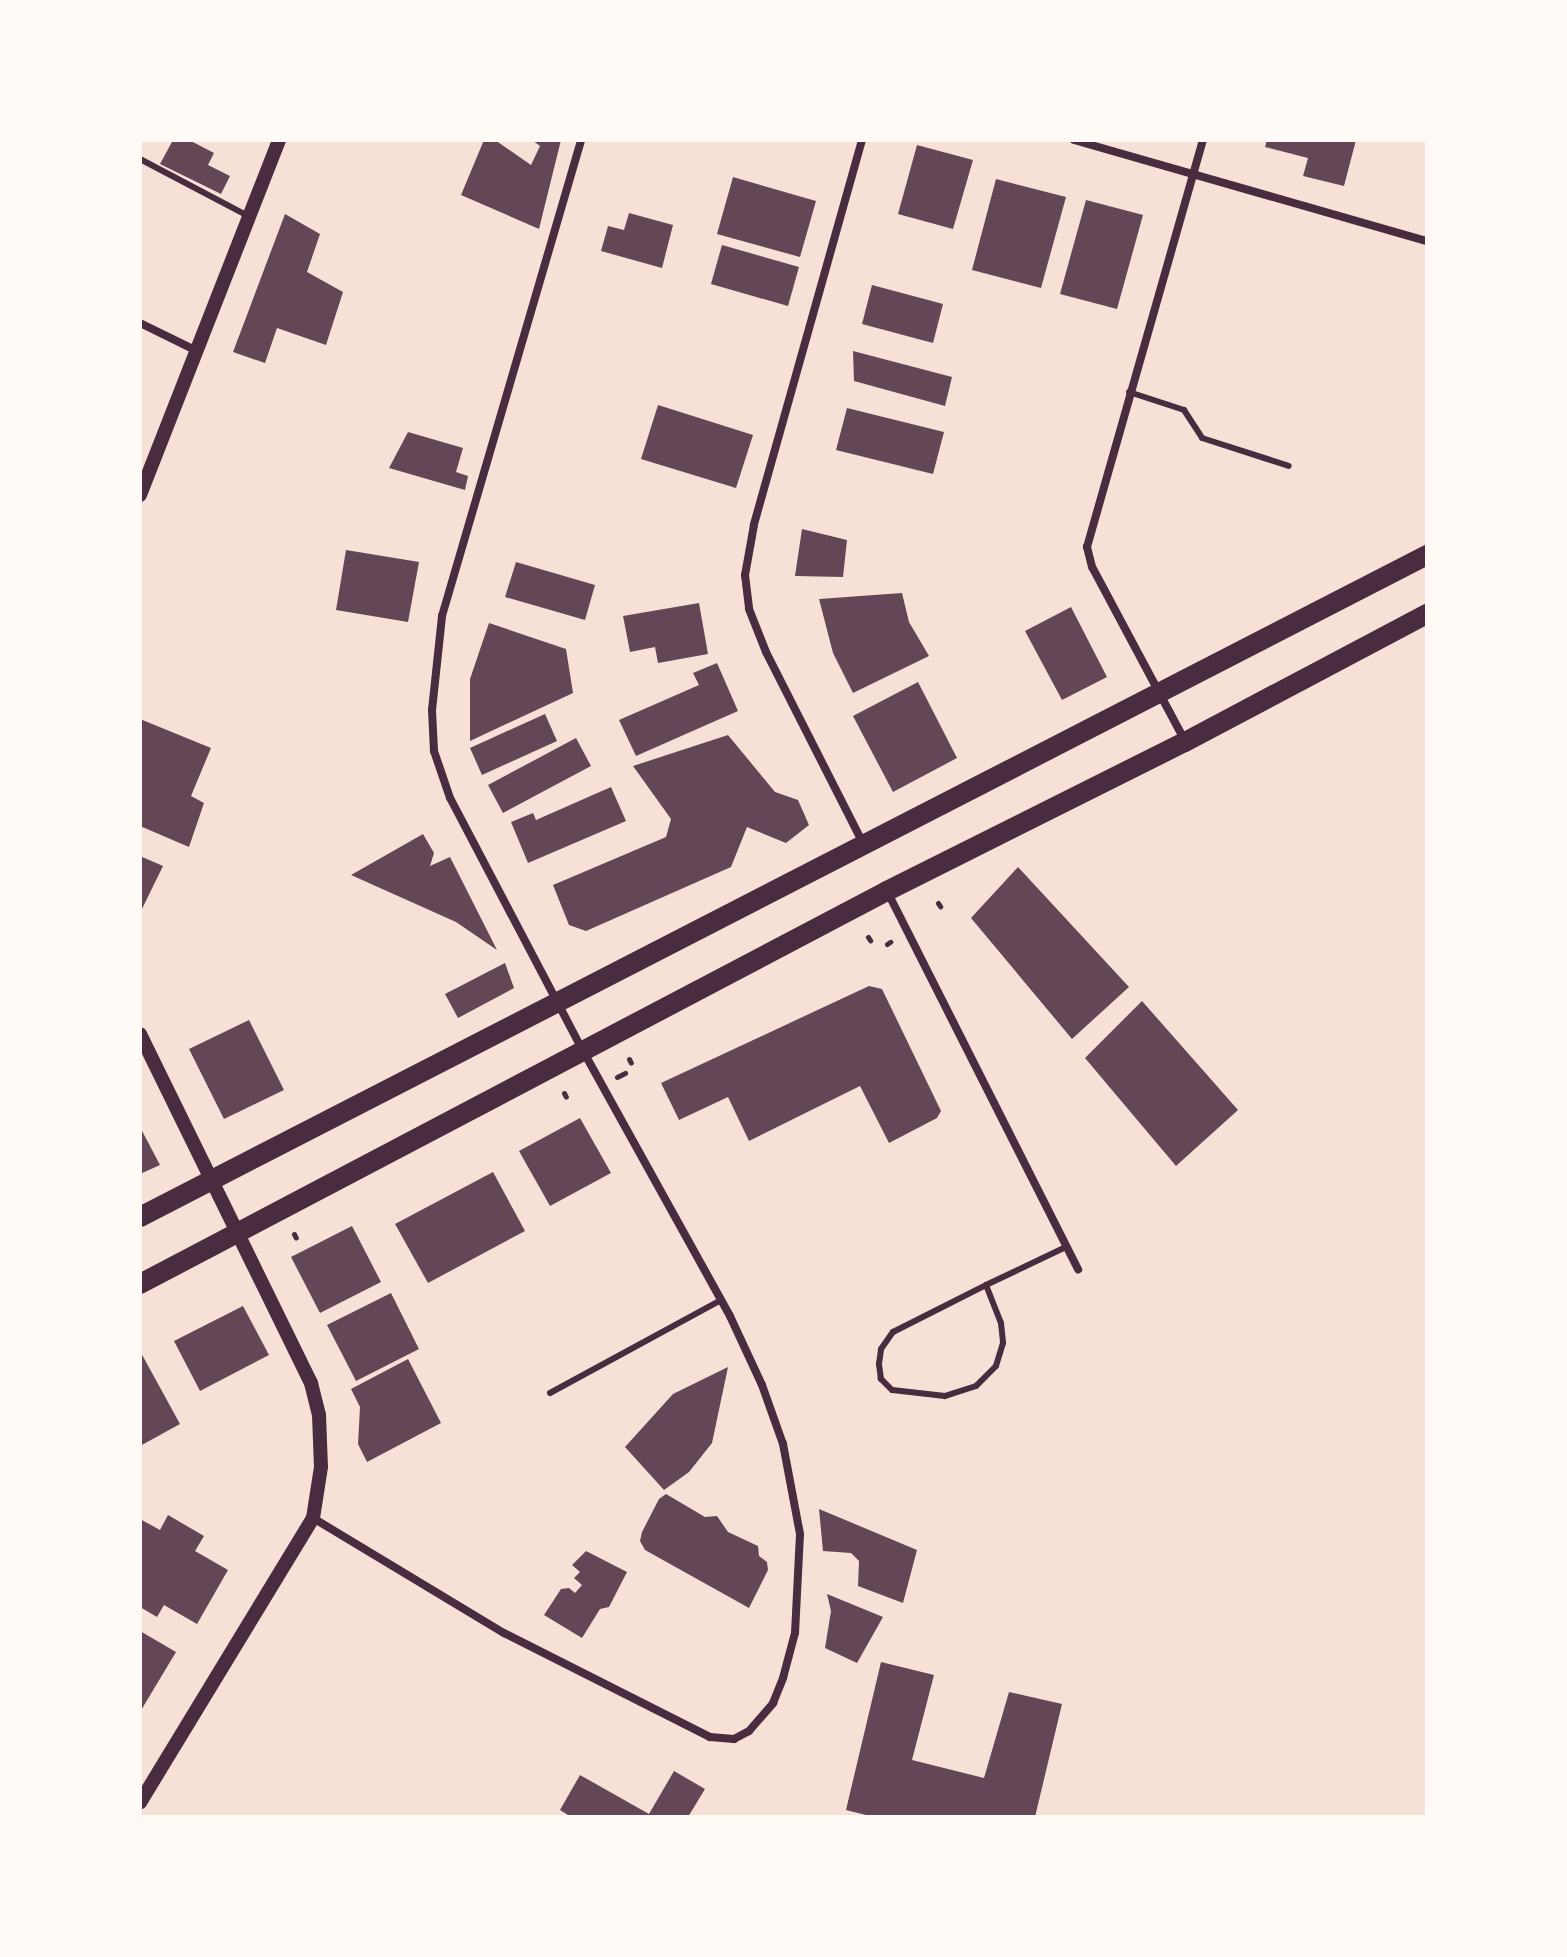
<!DOCTYPE html>
<html>
<head>
<meta charset="utf-8">
<style>
	body { margin:0 }
	#map { position:relative; width:1567px; height:1957px; overflow:hidden; background:#f7e1d7; font-family:"DejaVu Sans",sans-serif }
	div>[style] { position:absolute }
	.building>* { inset:0; background:#644757 }
	.path>* { height:5px; margin:-2.5px; padding:0 2.5px; transform-origin:2.5px; border-radius:2.5px; background:#4a2c40 }
	.service>* { height:6px; margin:-3px; padding:0 3px; transform-origin:3px; border-radius:3px; background:#4a2c40 }
	.minor>* { height:8px; margin:-4px; padding:0 4px; transform-origin:4px; border-radius:4px; background:#4a2c40 }
	.tertiary>* { height:14px; margin:-7px; padding:0 7px; transform-origin:7px; border-radius:7px; background:#4a2c40 }
	.primary>* { height:20px; margin:-10px; padding:0 10px; transform-origin:10px; border-radius:10px; background:#4a2c40 }
	span { translate:-50% -50%; white-space:nowrap; text-align:center; line-height:1.15; -webkit-text-stroke:7px #fffaf5; paint-order:stroke }
	.frame { position:absolute; inset:0; border:142px solid #fffaf5; pointer-events:none }
</style>
</head>
<body>
<div id="map">
	<div class="building">
		<i style="clip-path:polygon(173px 140px,189px 140px,214px 153px,208px 165px,230px 176px,221px 194px,160px 164px)"></i>
		<i style="clip-path:polygon(484px 140px,495px 140px,531px 165px,540px 146px,532px 140px,561px 140px,539px 229px,461px 195px)"></i>
		<i style="clip-path:polygon(1267px 140px,1356px 140px,1344px 186px,1303px 176px,1308px 158px,1265px 147px)"></i>
		<i style="clip-path:polygon(917px 145px,973px 160px,953px 229px,898px 214px)"></i>
		<i style="clip-path:polygon(733px 177px,816px 201px,800px 257px,717px 234px)"></i>
		<i style="clip-path:polygon(996px 179px,1066px 197px,1041px 288px,972px 270px)"></i>
		<i style="clip-path:polygon(1086px 200px,1143px 215px,1117px 309px,1060px 294px)"></i>
		<i style="clip-path:polygon(629px 213px,673px 225px,662px 268px,601px 251px,608px 226px,624px 230px)"></i>
		<i style="clip-path:polygon(285px 214px,320px 234px,307px 272px,343px 292px,326px 345px,277px 328px,265px 363px,233px 352px)"></i>
		<i style="clip-path:polygon(722px 245px,799px 267px,788px 306px,711px 284px)"></i>
		<i style="clip-path:polygon(872px 285px,943px 304px,933px 343px,862px 324px)"></i>
		<i style="clip-path:polygon(853px 351px,952px 377px,945px 406px,854px 381px)"></i>
		<i style="clip-path:polygon(658px 405px,753px 435px,736px 488px,641px 459px)"></i>
		<i style="clip-path:polygon(847px 408px,944px 432px,933px 474px,836px 450px)"></i>
		<i style="clip-path:polygon(408px 432px,463px 448px,456px 472px,468px 476px,465px 490px,389px 468px)"></i>
		<i style="clip-path:polygon(802px 529px,847px 540px,843px 577px,795px 576px)"></i>
		<i style="clip-path:polygon(346px 550px,419px 562px,408px 622px,336px 610px)"></i>
		<i style="clip-path:polygon(516px 562px,595px 585px,585px 620px,505px 597px)"></i>
		<i style="clip-path:polygon(902px 593px,909px 622px,929px 656px,853px 693px,833px 653px,819px 599px)"></i>
		<i style="clip-path:polygon(699px 603px,708px 654px,658px 663px,655px 647px,630px 652px,623px 616px)"></i>
		<i style="clip-path:polygon(1071px 607px,1107px 677px,1062px 700px,1025px 631px)"></i>
		<i style="clip-path:polygon(489px 623px,566px 649px,573px 693px,470px 741px,470px 679px)"></i>
		<i style="clip-path:polygon(717px 663px,738px 711px,636px 756px,619px 720px,699px 685px,693px 673px)"></i>
		<i style="clip-path:polygon(918px 682px,957px 758px,893px 792px,853px 716px)"></i>
		<i style="clip-path:polygon(545px 714px,557px 741px,482px 775px,470px 748px)"></i>
		<i style="clip-path:polygon(140px 719px,211px 748px,191px 796px,204px 803px,189px 847px,140px 826px)"></i>
		<i style="clip-path:polygon(728px 735px,775px 792px,798px 800px,809px 825px,786px 843px,747px 827px,731px 867px,586px 931px,569px 925px,553px 885px,666px 837px,671px 819px,633px 766px)"></i>
		<i style="clip-path:polygon(576px 738px,591px 766px,503px 813px,488px 785px)"></i>
		<i style="clip-path:polygon(611px 787px,626px 821px,528px 863px,511px 822px,533px 813px,536px 820px)"></i>
		<i style="clip-path:polygon(423px 834px,434px 853px,430px 866px,450px 857px,497px 950px,456px 922px,351px 875px)"></i>
		<i style="clip-path:polygon(140px 856px,163px 866px,140px 913px)"></i>
		<i style="clip-path:polygon(1018px 867px,1129px 987px,1072px 1039px,971px 918px)"></i>
		<i style="clip-path:polygon(505px 963px,514px 988px,458px 1018px,445px 994px)"></i>
		<i style="clip-path:polygon(869px 986px,882px 989px,941px 1111px,937px 1118px,889px 1143px,860px 1086px,749px 1141px,728px 1097px,679px 1120px,661px 1083px)"></i>
		<i style="clip-path:polygon(1142px 1001px,1238px 1110px,1176px 1166px,1085px 1058px)"></i>
		<i style="clip-path:polygon(249px 1020px,284px 1090px,224px 1119px,189px 1049px)"></i>
		<i style="clip-path:polygon(580px 1118px,611px 1173px,550px 1206px,519px 1151px)"></i>
		<i style="clip-path:polygon(140px 1127px,160px 1165px,140px 1174px)"></i>
		<i style="clip-path:polygon(493px 1172px,525px 1231px,428px 1283px,395px 1224px)"></i>
		<i style="clip-path:polygon(352px 1226px,381px 1282px,320px 1313px,291px 1257px)"></i>
		<i style="clip-path:polygon(391px 1293px,419px 1349px,356px 1381px,327px 1325px)"></i>
		<i style="clip-path:polygon(243px 1306px,269px 1355px,200px 1391px,174px 1341px)"></i>
		<i style="clip-path:polygon(140px 1351px,180px 1424px,140px 1446px)"></i>
		<i style="clip-path:polygon(408px 1359px,441px 1423px,367px 1462px,358px 1444px,360px 1407px,351px 1389px)"></i>
		<i style="clip-path:polygon(728px 1367px,712px 1443px,689px 1472px,664px 1490px,625px 1447px,673px 1394px)"></i>
		<i style="clip-path:polygon(666px 1494px,705px 1517px,717px 1516px,728px 1532px,758px 1546px,759px 1556px,767px 1562px,768px 1570px,749px 1608px,645px 1550px,640px 1541px,642px 1532px,659px 1499px)"></i>
		<i style="clip-path:polygon(819px 1509px,917px 1550px,903px 1603px,858px 1586px,859px 1561px,851px 1553px,823px 1551px)"></i>
		<i style="clip-path:polygon(168px 1515px,204px 1536px,195px 1551px,228px 1570px,197px 1624px,164px 1605px,157px 1617px,140px 1607px,140px 1519px,160px 1530px)"></i>
		<i style="clip-path:polygon(586px 1551px,627px 1572px,609px 1607px,600px 1609px,582px 1638px,544px 1615px,561px 1589px,569px 1588px,575px 1593px,582px 1585px,574px 1578px,580px 1572px,572px 1565px)"></i>
		<i style="clip-path:polygon(827px 1594px,883px 1617px,857px 1663px,825px 1648px,831px 1611px)"></i>
		<i style="clip-path:polygon(140px 1631px,176px 1652px,140px 1712px)"></i>
		<i style="clip-path:polygon(881px 1662px,934px 1675px,912px 1760px,984px 1778px,1009px 1692px,1062px 1704px,1035px 1817px,874px 1817px,846px 1810px)"></i>
		<i style="clip-path:polygon(674px 1771px,705px 1789px,688px 1817px,571px 1817px,560px 1810px,580px 1775px,649px 1814px)"></i>
	</div>
	<div class="path">
		<i style="left:938px;top:903px;width:4px;rotate:56deg"></i>
		<i style="left:868px;top:937px;width:4px;rotate:56deg"></i>
		<i style="left:887px;top:944px;width:4px;rotate:-34deg"></i>
		<i style="left:629px;top:1059px;width:4px;rotate:63deg"></i>
		<i style="left:617px;top:1077px;width:9px;rotate:-27deg"></i>
		<i style="left:564px;top:1093px;width:4px;rotate:63deg"></i>
		<i style="left:294px;top:1234px;width:4px;rotate:63deg"></i>
	</div>
	<div class="service">
		<i style="left:140px;top:159px;width:122px;rotate:27.8deg"></i>
		<i style="left:1129px;top:392px;width:58px;rotate:18.1deg"></i>
		<i style="left:1184px;top:410px;width:33px;rotate:57deg"></i>
		<i style="left:1202px;top:438px;width:91px;rotate:17.8deg"></i>
		<i style="left:986px;top:1285px;width:41px;rotate:68.5deg"></i>
		<i style="left:1001px;top:1323px;width:20px;rotate:84deg"></i>
		<i style="left:1003px;top:1343px;width:24px;rotate:107deg"></i>
		<i style="left:996px;top:1366px;width:28px;rotate:135deg"></i>
		<i style="left:976px;top:1386px;width:33px;rotate:162deg"></i>
		<i style="left:945px;top:1396px;width:53px;rotate:-173.5deg"></i>
		<i style="left:892px;top:1390px;width:16px;rotate:-135deg"></i>
		<i style="left:881px;top:1379px;width:15px;rotate:-98deg"></i>
		<i style="left:879px;top:1364px;width:15px;rotate:-82deg"></i>
		<i style="left:881px;top:1349px;width:21px;rotate:-55deg"></i>
		<i style="left:893px;top:1332px;width:104px;rotate:-26.8deg"></i>
		<i style="left:986px;top:1285px;width:89px;rotate:-25.4deg"></i>
		<i style="left:550px;top:1393px;width:195px;rotate:-28.5deg"></i>
	</div>
	<div class="minor">
		<i style="left:862px;top:140px;width:400px;rotate:105.7deg"></i>
		<i style="left:754px;top:525px;width:51px;rotate:100.2deg"></i>
		<i style="left:745px;top:575px;width:34px;rotate:83deg"></i>
		<i style="left:749px;top:609px;width:46px;rotate:68.4deg"></i>
		<i style="left:766px;top:652px;width:216px;rotate:63.1deg"></i>
		<i style="left:1074px;top:140px;width:367px;rotate:16deg"></i>
		<i style="left:140px;top:323px;width:61px;rotate:26.1deg"></i>
		<i style="left:1185px;top:741px;width:197px;rotate:-118.1deg"></i>
		<i style="left:1092px;top:567px;width:21px;rotate:-104deg"></i>
		<i style="left:1087px;top:547px;width:423px;rotate:-74.1deg"></i>
		<i style="left:887px;top:891px;width:424px;rotate:63.2deg"></i>
		<i style="left:313px;top:1518px;width:223px;rotate:31.1deg"></i>
		<i style="left:504px;top:1633px;width:231px;rotate:26.8deg"></i>
		<i style="left:710px;top:1737px;width:24px;rotate:5deg"></i>
		<i style="left:734px;top:1739px;width:17px;rotate:-28deg"></i>
		<i style="left:749px;top:1731px;width:37px;rotate:-49deg"></i>
		<i style="left:773px;top:1703px;width:27px;rotate:-68deg"></i>
		<i style="left:783px;top:1678px;width:47px;rotate:-75.1deg"></i>
		<i style="left:795px;top:1633px;width:99px;rotate:-87.1deg"></i>
		<i style="left:800px;top:1534px;width:92px;rotate:-100.7deg"></i>
		<i style="left:783px;top:1444px;width:63px;rotate:-109.6deg"></i>
		<i style="left:762px;top:1385px;width:76px;rotate:-114.9deg"></i>
		<i style="left:730px;top:1316px;width:301px;rotate:-119deg"></i>
		<i style="left:584px;top:1053px;width:288px;rotate:-117.7deg"></i>
		<i style="left:450px;top:798px;width:50px;rotate:-108.8deg"></i>
		<i style="left:434px;top:751px;width:41px;rotate:-92.8deg"></i>
		<i style="left:432px;top:710px;width:95px;rotate:-83.9deg"></i>
		<i style="left:442px;top:616px;width:496px;rotate:-73.7deg"></i>
	</div>
	<div class="tertiary">
		<i style="left:140px;top:495px;width:381px;rotate:-68.6deg"></i>
		<i style="left:140px;top:1034px;width:389px;rotate:63.9deg"></i>
		<i style="left:311px;top:1383px;width:33px;rotate:76deg"></i>
		<i style="left:319px;top:1415px;width:52px;rotate:87.8deg"></i>
		<i style="left:321px;top:1467px;width:52px;rotate:98.9deg"></i>
		<i style="left:313px;top:1518px;width:333px;rotate:121.3deg"></i>
	</div>
	<div class="primary">
		<i style="left:140px;top:1217px;width:1447px;rotate:-27.22deg"></i>
		<i style="left:140px;top:1284px;width:844px;rotate:-27.75deg"></i>
		<i style="left:887px;top:891px;width:333px;rotate:-26.6deg"></i>
		<i style="left:1185px;top:742px;width:274px;rotate:-27.9deg"></i>
	</div>
	<div class="frame"></div>
</div>
</body>
</html>
